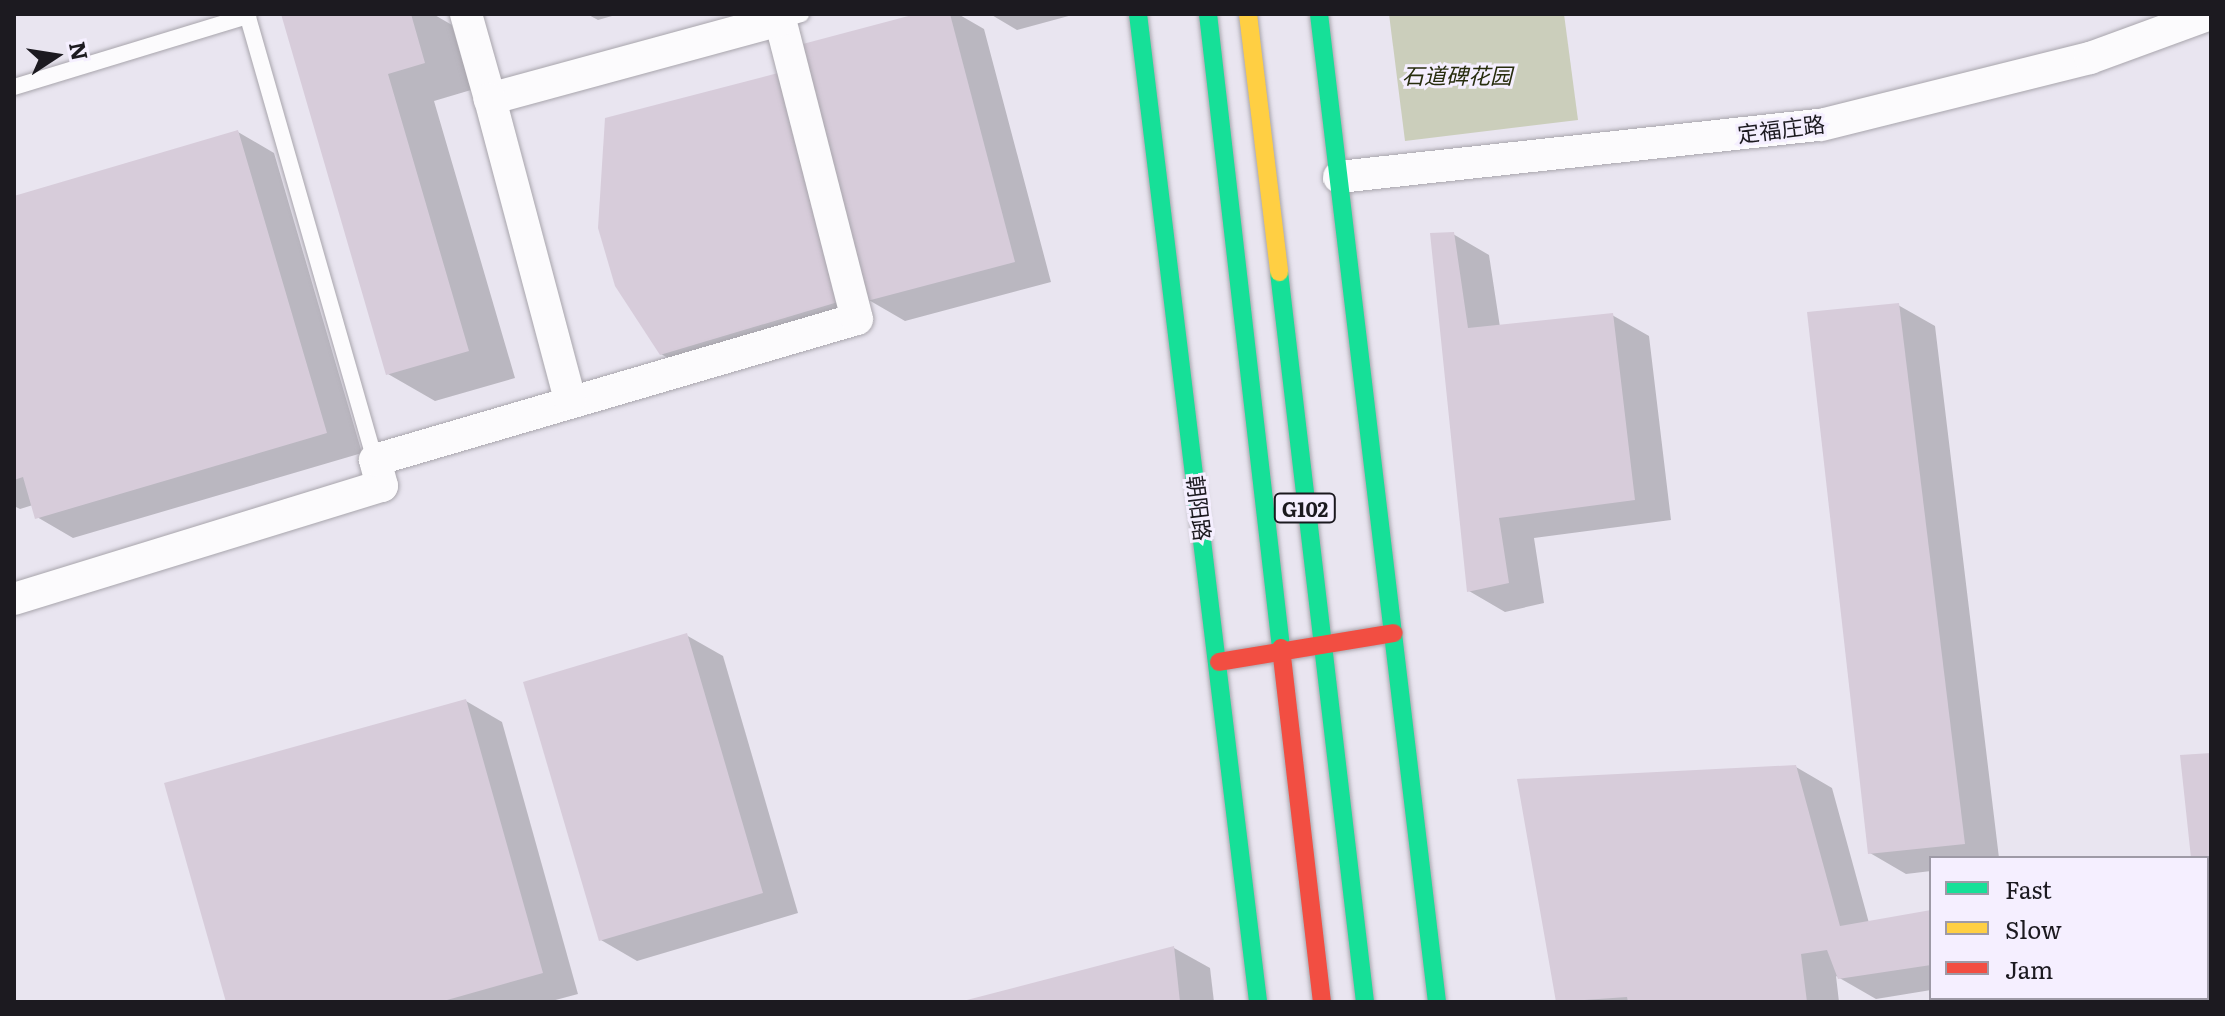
<!DOCTYPE html>
<html>
<head>
<meta charset="utf-8">
<style>
	body { margin:0 }
	#map { position:relative; width:2225px; height:1016px; overflow:hidden; background:#e9e5f0; font-family:Literata,"Noto Sans SC",serif }
	div>[style] { position:absolute }
	.green>* { inset:0; background:#cbcebb }
	.shadow>* { inset:0; background:#0003 }
	.building>* { inset:0; background:#d7ccda }
	.roads { filter:drop-shadow(0 0 2px #a8a5ac) drop-shadow(0 0 2px #a8a5ac) }
	.lane>* { height:16px; margin:-8px; padding:0 8px; transform-origin:8px; border-radius:8px; background:#fcfbfd }
	.street>* { height:32px; margin:-16px; padding:0 16px; transform-origin:16px; border-radius:16px; background:#fcfbfd }
	.fast>* { height:18px; margin:-9px; padding:0 9px; transform-origin:9px; border-radius:9px; background:#16e098 }
	.slow>* { height:18px; margin:-9px; padding:0 9px; transform-origin:9px; border-radius:9px; background:#ffcf43 }
	.jam>* { height:18px; margin:-9px; padding:0 9px; transform-origin:9px; border-radius:9px; background:#f24e42 }
	span { translate:-50% -50%; white-space:nowrap; text-align:center; line-height:1.15; -webkit-text-stroke:6px #f5efff; paint-order:stroke }
	.shield-label span { padding:2px 6px; background:#f5efff; border:2px solid; border-radius:6px; -webkit-text-stroke-width:0 }
	.shield-label { font-size:20px; color:#1c1a20; font-weight:700 }
	.park-label { font-size:22px; color:#272d0e; font-style:italic }
	.street-label { font-size:22px; color:#1c1a20 }
	.frame { position:absolute; inset:0; border:16px solid #1c1a20; pointer-events:none }
	.legend { position:absolute; left:1929px; top:856px; width:280px; height:144px; box-sizing:border-box; background:#f5efff; border:2px solid #9e9aa6; margin:0; padding:10px 14px; list-style:none; font-size:24px; color:#1c1a20 }
	.legend li { display:flex; align-items:center; gap:16px; height:40px }
	.legend b { width:40px; border:2px solid #9e9aa6 }
	.north { position:absolute; left:16px; top:16px; width:80px; height:80px; -webkit-text-stroke:6px #f5efff; paint-order:stroke; rotate:78deg; font-size:22px; font-weight:700; line-height:32px; text-align:center; color:#1c1a20 }
	.north::after { content:''; display:block; margin:auto; width:28px; height:36px; background:#1c1a20; clip-path:polygon(50% 0,100% 100%,50% 72%,0 100%) }
</style>
</head>
<body>
<div id="map">
	<div class="green">
		<i style="clip-path:polygon(1389px 14px,1564px 14px,1578px 120px,1405px 141px)"></i>
	</div>
	<div class="shadow">
		<i style="clip-path:polygon(283px 14px,433px 14px,452px 25px,471px 90px,434px 101px,515px 378px,435px 401px,388px 374px)"></i>
		<i style="clip-path:polygon(587px 14px,619px 14px,598px 20px)"></i>
		<i style="clip-path:polygon(924px 14px,958px 14px,984px 29px,1051px 282px,905px 321px,867px 299px,873px 322px,698px 375px,661px 354px,777px 75px)"></i>
		<i style="clip-path:polygon(990px 14px,1076px 14px,1017px 30px)"></i>
		<i style="clip-path:polygon(238px 132px,274px 153px,362px 453px,73px 538px,37px 517px,33px 505px,20px 509px,14px 506px,14px 198px)"></i>
		<i style="clip-path:polygon(1453px 234px,1489px 255px,1500px 327px,1612px 315px,1649px 336px,1671px 520px,1534px 538px,1544px 603px,1505px 612px,1469px 591px)"></i>
		<i style="clip-path:polygon(1898px 305px,1935px 326px,1999px 858px,1931px 858px,1931px 871px,1906px 874px,1870px 853px)"></i>
		<i style="clip-path:polygon(686px 635px,723px 656px,798px 913px,637px 961px,601px 940px)"></i>
		<i style="clip-path:polygon(466px 701px,502px 722px,578px 994px,548px 1002px,228px 1002px)"></i>
		<i style="clip-path:polygon(1796px 767px,1832px 788px,1869px 923px,1931px 912px,1931px 990px,1876px 999px,1836px 976px,1839px 1002px,1558px 1001px)"></i>
		<i style="clip-path:polygon(1174px 948px,1210px 968px,1214px 1002px,967px 1002px)"></i>
		<i style="clip-path:polygon(2090px 998px,2191px 998px,2192px 1002px,2091px 1002px)"></i>
	</div>
	<div class="building">
		<i style="clip-path:polygon(281px 14px,411px 14px,425px 63px,388px 74px,469px 351px,386px 375px)"></i>
		<i style="clip-path:polygon(916px 14px,950px 14px,1015px 262px,867px 301px,799px 45px)"></i>
		<i style="clip-path:polygon(778px 73px,838px 302px,660px 355px,615px 286px,598px 228px,605px 118px)"></i>
		<i style="clip-path:polygon(238px 130px,327px 433px,35px 519px,23px 477px,14px 480px,14px 196px)"></i>
		<i style="clip-path:polygon(1454px 232px,1468px 328px,1613px 313px,1635px 500px,1499px 518px,1509px 583px,1467px 592px,1430px 233px)"></i>
		<i style="clip-path:polygon(1899px 303px,1965px 844px,1868px 854px,1807px 312px)"></i>
		<i style="clip-path:polygon(687px 633px,763px 893px,599px 941px,523px 682px)"></i>
		<i style="clip-path:polygon(466px 699px,543px 973px,440px 1002px,226px 1002px,164px 783px)"></i>
		<i style="clip-path:polygon(2211px 753px,2211px 1002px,2205px 1002px,2207px 858px,2191px 858px,2180px 755px)"></i>
		<i style="clip-path:polygon(1796px 765px,1840px 926px,1931px 910px,1931px 965px,1838px 979px,1827px 950px,1801px 954px,1807px 1002px,1628px 1002px,1627px 997px,1556px 1002px,1517px 779px)"></i>
		<i style="clip-path:polygon(1174px 946px,1180px 1002px,963px 1002px,963px 1001px)"></i>
		<i style="clip-path:polygon(2088px 998px,2158px 998px,2159px 1002px,2089px 1002px)"></i>
	</div>
	<div class="roads">
		<div class="lane">
			<i style="left:247px;top:14px;width:464px;rotate:74deg"></i>
			<i style="left:780px;top:20px;width:22px;rotate:-16deg"></i>
			<i style="left:14px;top:87px;width:245px;rotate:-16.9deg"></i>
		</div>
		<div class="street">
			<i style="left:466px;top:14px;width:88px;rotate:74.2deg"></i>
			<i style="left:1339px;top:177px;width:485px;rotate:-6.2deg"></i>
			<i style="left:1821px;top:125px;width:277px;rotate:-14deg"></i>
			<i style="left:2090px;top:58px;width:128px;rotate:-20.1deg"></i>
			<i style="left:14px;top:599px;width:385px;rotate:-17.1deg"></i>
			<i style="left:382px;top:486px;width:27px;rotate:-105deg"></i>
			<i style="left:375px;top:460px;width:502px;rotate:-16.31deg"></i>
			<i style="left:857px;top:319px;width:309px;rotate:-104.4deg"></i>
			<i style="left:780px;top:20px;width:301px;rotate:164.8deg"></i>
			<i style="left:490px;top:99px;width:311px;rotate:75.1deg"></i>
		</div>
		<div class="fast">
			<i style="left:1138px;top:14px;width:995px;rotate:83.07deg"></i>
			<i style="left:1208px;top:14px;width:638px;rotate:83.43deg"></i>
			<i style="left:1319px;top:14px;width:995px;rotate:83.19deg"></i>
			<i style="left:1279px;top:272px;width:735px;rotate:83.28deg"></i>
		</div>
		<div class="slow">
			<i style="left:1248px;top:14px;width:260px;rotate:83.1deg"></i>
		</div>
		<div class="jam">
			<i style="left:1281px;top:648px;width:356px;rotate:83.4deg"></i>
			<i style="left:1219px;top:662px;width:177px;rotate:-9.4deg"></i>
		</div>
	</div>
	<div class="shield-label">
		<span style="left:1305px;top:508px">G102</span>
	</div>
	<div class="park-label">
		<span style="left:1457px;top:75px">石道碑花园</span>
	</div>
	<div class="street-label">
		<span style="left:1781px;top:128px;rotate:-7deg">定福庄路</span>
		<span style="left:1200px;top:508px;rotate:83deg">朝阳路</span>
	</div>
	<div class="frame"></div>
	<ul class="legend">
	<li><b style="height:10px;background:#16e098"></b>Fast</li>
	<li><b style="height:10px;background:#ffcf43"></b>Slow</li>
	<li><b style="height:10px;background:#f24e42"></b>Jam</li>
	</ul>
	<div class="north">N</div>
</div>
</body>
</html>
